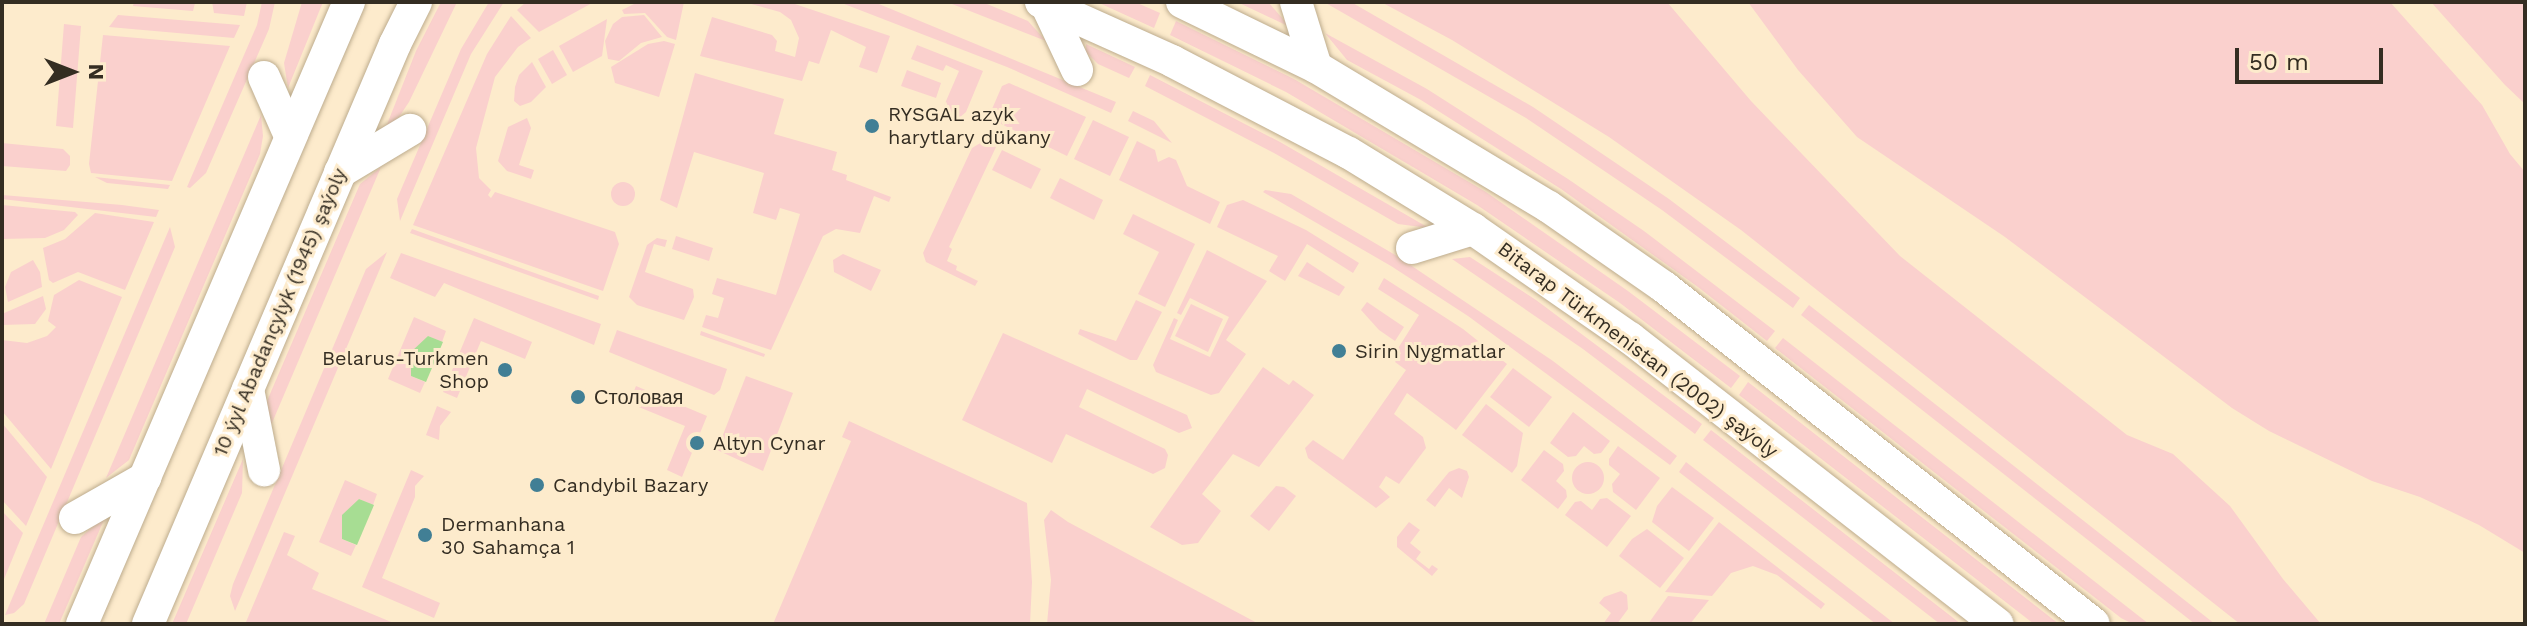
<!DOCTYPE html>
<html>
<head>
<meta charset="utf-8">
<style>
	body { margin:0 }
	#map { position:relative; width:2527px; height:626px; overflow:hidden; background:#fdebcc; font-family:"Work Sans",sans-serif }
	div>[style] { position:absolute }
	.green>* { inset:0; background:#fad0cd }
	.round { border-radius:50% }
	.water>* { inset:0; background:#a7dd93 }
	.roads { filter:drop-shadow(0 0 2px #bdac8e) drop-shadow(0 0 2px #bdac8e) }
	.major>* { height:32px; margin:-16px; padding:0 16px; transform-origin:16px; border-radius:16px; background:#fff }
	.dots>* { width:22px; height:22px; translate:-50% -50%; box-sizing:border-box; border:4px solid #fdebcc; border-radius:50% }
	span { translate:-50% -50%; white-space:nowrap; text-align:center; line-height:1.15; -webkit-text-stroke:6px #fdebcc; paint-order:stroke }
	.poi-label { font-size:20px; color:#342d22 }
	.left { translate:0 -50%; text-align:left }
	.right { translate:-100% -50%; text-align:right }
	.street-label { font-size:20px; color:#342d22 }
	.frame { position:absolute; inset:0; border:4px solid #342d22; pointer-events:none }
	.north { position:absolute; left:32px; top:32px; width:80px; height:80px; -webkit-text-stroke:6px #fdebcc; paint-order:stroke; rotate:90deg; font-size:22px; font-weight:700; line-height:32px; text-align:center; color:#342d22 }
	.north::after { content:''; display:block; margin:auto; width:28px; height:36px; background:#342d22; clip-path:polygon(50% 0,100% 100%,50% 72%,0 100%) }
	.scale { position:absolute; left:2235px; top:48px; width:148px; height:36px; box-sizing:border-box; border:4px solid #342d22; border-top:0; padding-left:10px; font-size:24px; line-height:28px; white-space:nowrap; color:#342d22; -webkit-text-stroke:6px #fdebcc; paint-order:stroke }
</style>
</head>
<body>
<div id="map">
	<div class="green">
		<i style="clip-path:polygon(134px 2px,194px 2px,195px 3px,193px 11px,133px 6px)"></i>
		<i style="clip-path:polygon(212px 2px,247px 2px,244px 16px,214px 13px)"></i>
		<i style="clip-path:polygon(262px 2px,275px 2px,269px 29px,206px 173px,190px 188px,187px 187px,257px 25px)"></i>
		<i style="clip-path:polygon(302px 2px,323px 2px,288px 88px,284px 63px)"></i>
		<i style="clip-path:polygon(441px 2px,457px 2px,409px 102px,399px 117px,386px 127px,416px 51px)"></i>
		<i style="clip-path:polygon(489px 2px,504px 2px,471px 54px,400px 221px,397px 199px,461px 49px)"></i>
		<i style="clip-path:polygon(526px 2px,594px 2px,539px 32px,517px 10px)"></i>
		<i style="clip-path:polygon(638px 2px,684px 2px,676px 40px,667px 37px,645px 13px,624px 14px,622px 10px)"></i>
		<i style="clip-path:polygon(744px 2px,789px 2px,890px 36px,877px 73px,859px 67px,866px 47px,831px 30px,819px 64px,809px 61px,802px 81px,700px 56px,712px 17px,772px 35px,777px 41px,775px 51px,795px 57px,799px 38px,791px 20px,780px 12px)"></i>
		<i style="clip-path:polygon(839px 2px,874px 2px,1116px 102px,1111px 113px,1007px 67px)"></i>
		<i style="clip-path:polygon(947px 2px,982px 2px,1028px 21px,1046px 41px)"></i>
		<i style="clip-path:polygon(1097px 2px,1135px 2px,1160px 13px,1154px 28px)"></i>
		<i style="clip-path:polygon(1237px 2px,1268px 2px,1290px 27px)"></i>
		<i style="clip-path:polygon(1324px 2px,1351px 2px,1533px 107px,1669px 199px,1800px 298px,1793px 308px,1662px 210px,1526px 118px)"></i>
		<i style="clip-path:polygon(1381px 2px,1667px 2px,1751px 101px,1900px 256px,2127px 435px,2173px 454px,2230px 506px,2283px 579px,2321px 624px,2240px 624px,1741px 230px,1609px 137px,1452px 40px)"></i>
		<i style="clip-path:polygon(1748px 2px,2390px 2px,2482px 105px,2510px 154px,2525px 172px,2525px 553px,2479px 525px,2420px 497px,2372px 481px,2269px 431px,2232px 408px,2005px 237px,1857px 137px,1798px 70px)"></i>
		<i style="clip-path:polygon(2431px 2px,2525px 2px,2525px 104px,2505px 85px)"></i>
		<i style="clip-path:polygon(118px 15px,240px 25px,234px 38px,109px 27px)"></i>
		<i style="clip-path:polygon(644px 15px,662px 37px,641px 43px,619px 61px,608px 59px,605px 41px,613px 24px,622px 17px)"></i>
		<i style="clip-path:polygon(511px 16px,531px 38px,518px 47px,495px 77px,476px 148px,479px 178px,491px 190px,488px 195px,491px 198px,495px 192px,615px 232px,619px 244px,603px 291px,413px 225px,487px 54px)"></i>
		<i style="clip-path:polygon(607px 19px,602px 56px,573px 72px,559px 46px)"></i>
		<i style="clip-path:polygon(1176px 21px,1294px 79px,1486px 192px,1628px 291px,1740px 376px,1731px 388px,1620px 303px,1477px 205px,1286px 92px,1170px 35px)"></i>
		<i style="clip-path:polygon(64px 24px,81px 26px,73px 128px,56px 126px)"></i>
		<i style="clip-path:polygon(1325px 33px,1427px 89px,1568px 179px,1644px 231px,1775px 331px,1767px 341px,1698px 287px,1561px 189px,1421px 100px,1347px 60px)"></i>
		<i style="clip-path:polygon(103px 35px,230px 46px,172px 181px,91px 173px,89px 164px)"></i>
		<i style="clip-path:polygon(664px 41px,675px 44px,659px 97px,615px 83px,611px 67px,648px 44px)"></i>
		<i style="clip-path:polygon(1086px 44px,1135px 67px,1129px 78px,1098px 64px,1086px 52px)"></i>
		<i style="clip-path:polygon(917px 45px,983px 71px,966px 112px,959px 118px,940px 115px,959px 71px,946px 65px,943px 71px,911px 59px)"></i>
		<i style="clip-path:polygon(553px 50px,567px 75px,552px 84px,538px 59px)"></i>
		<i style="clip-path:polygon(532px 62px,546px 87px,531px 102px,520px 106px,514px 101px,515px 87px,519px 75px)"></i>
		<i style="clip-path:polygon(907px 70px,941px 83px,936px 98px,901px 86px)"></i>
		<i style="clip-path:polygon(695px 73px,784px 99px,774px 134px,837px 152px,832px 170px,847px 175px,846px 180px,891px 197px,889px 202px,874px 196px,860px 233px,836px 229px,823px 236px,771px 350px,702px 327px,706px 315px,718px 318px,724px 298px,712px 294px,717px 278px,776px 295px,800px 214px,780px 208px,776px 220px,753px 213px,764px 173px,694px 152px,677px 208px,660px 200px)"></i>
		<i style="clip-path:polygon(1150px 75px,1280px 142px,1429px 228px,1398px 224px,1274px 153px,1145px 86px)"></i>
		<i style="clip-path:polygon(1009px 83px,1086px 117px,1067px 156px,993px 120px,992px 109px,1002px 86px)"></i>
		<i style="clip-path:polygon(1133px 111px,1154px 121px,1172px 143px,1128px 121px)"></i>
		<i style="clip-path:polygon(261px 115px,263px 136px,260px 154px,129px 460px,106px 478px)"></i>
		<i style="clip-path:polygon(527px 118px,531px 128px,519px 165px,534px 170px,531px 179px,507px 171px,498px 161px,508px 127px)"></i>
		<i style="clip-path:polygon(1093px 120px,1129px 137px,1110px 176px,1074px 159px)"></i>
		<i style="clip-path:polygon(1137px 141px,1155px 150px,1158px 162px,1169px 157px,1176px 160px,1187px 186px,1220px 202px,1210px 224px,1119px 180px)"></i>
		<i style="clip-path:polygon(982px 142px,996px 147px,949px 247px,952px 249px,947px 261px,957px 266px,956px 270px,978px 281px,975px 286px,926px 262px,923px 253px,972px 148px)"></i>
		<i style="clip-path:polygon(2px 143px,63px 149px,70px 156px,70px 165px,66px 171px,2px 166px)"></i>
		<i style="clip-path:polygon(1002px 150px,1041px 169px,1031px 189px,992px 170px)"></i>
		<i style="clip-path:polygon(381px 167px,269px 430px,265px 412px,267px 401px,360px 184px)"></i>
		<i style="clip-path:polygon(95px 177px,170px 185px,168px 189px,107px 183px)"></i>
		<i style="clip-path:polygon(1060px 178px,1103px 200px,1094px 220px,1050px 198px)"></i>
		<i class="round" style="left:611px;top:182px;width:24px;height:24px"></i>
		<i style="clip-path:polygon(1265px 190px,1291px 194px,1397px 256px,1553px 361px,1677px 456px,1670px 465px,1468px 316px,1391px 266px,1263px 192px)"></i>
		<i style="clip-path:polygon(2px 195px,122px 205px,159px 210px,156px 217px,2px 199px)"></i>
		<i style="clip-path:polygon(1243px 200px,1306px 230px,1359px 263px,1353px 273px,1307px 244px,1285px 281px,1269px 271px,1278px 256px,1217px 227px,1227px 205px)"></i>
		<i style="clip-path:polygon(2px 205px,75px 212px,78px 215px,64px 230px,45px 238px,2px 239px)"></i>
		<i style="clip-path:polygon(95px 213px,154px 222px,125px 290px,78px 272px,53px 283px,49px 280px,43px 248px,65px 239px)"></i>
		<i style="clip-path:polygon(1133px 214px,1195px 244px,1165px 307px,1138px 294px,1159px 252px,1123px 234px)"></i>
		<i style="clip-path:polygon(170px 227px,175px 247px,24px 604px,14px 613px,5px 615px)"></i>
		<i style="clip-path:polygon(412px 229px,599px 296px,598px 300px,410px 233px)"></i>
		<i style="clip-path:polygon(676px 236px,713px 248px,709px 261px,672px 249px)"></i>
		<i style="clip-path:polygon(657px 238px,667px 240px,665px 247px,654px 244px,645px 272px,693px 289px,694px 297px,684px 320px,637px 305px,629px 297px,647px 245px)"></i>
		<i style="clip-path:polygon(1207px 250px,1267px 281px,1226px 340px,1246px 354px,1219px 393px,1211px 395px,1156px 372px,1153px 365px,1174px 318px,1178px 320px,1170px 339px,1210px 357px,1229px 317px,1190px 298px,1181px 315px,1177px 313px)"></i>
		<i style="clip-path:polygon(387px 252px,235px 611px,230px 596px,233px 584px,366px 269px)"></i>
		<i style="clip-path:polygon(401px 253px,601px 324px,594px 345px,444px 283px,435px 297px,390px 278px)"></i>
		<i style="clip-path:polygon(843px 254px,881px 270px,871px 291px,834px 272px,833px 260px)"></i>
		<i style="clip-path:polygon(1470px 257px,1536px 300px,1702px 424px,1695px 434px,1583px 349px,1452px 259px)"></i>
		<i style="clip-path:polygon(33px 260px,40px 272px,42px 287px,8px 302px,5px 287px,11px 272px)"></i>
		<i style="clip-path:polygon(1307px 262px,1345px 287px,1339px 296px,1298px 276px)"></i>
		<i style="clip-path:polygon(1384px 278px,1463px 329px,1507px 364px,1456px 430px,1407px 393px,1394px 414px,1423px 437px,1426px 448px,1399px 484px,1386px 476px,1379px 487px,1390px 497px,1376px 508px,1308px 458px,1305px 448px,1313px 440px,1343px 460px,1406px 370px,1395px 362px,1401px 353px,1397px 350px,1419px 315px,1378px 289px)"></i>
		<i style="clip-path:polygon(79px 280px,122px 297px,51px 469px,2px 411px,2px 340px,27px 343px,47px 336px,56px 327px,48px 321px,54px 295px)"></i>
		<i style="clip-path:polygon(43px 296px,46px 309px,35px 324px,2px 325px,2px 314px)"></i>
		<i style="clip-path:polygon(1136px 300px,1162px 312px,1137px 360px,1130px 360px,1078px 334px,1080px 329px,1116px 341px)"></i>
		<i style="clip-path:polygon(1367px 302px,1404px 327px,1395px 341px,1379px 330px,1361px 310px)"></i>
		<i style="clip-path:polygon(1191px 304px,1223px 319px,1208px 352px,1175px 336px)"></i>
		<i style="clip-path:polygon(1809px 305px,2215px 624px,2195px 624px,1801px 315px)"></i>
		<i style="clip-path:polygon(414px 317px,446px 331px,442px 342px,428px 336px,411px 376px,425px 382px,420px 393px,388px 379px)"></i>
		<i style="clip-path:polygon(474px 318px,532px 342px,525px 359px,481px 341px,457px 398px,443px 392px)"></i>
		<i style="clip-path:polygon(617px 330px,727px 369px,720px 390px,714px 395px,609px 352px)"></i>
		<i style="clip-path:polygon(701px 331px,765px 354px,764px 357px,700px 335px)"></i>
		<i style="clip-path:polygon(1003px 333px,1187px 415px,1192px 428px,1179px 433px,1087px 389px,1079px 407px,1165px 449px,1168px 455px,1165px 468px,1153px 474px,1066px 434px,1052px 463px,962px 420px)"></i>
		<i style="clip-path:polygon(1783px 338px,2149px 624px,2133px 624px,2121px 618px,1775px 348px)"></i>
		<i style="clip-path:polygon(1263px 367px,1289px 385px,1293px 380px,1314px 395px,1259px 467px,1233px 454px,1202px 494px,1221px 511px,1198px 543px,1182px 545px,1150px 527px)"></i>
		<i style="clip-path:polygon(1513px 368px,1552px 397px,1529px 427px,1490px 397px)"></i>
		<i style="clip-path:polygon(746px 376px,793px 393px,763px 471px,717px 450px)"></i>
		<i style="clip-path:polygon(1748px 382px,2059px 624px,2034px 624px,1739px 395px)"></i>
		<i style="clip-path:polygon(636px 386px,707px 416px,682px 477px,667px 470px,685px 426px,629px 403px)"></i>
		<i style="clip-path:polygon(1486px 404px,1523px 433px,1517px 466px,1512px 473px,1462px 435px)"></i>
		<i style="clip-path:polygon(437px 406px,451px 412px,440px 426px,439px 440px,426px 435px)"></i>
		<i style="clip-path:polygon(1573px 412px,1610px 441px,1601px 453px,1594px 454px,1584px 446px,1576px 456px,1568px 457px,1550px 443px)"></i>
		<i style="clip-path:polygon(849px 421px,1027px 503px,1032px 582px,1030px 624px,773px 624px,851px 441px,842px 437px)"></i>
		<i style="clip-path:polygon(2px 423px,47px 477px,26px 526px,2px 500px)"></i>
		<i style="clip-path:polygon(1711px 430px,1961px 624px,1940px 624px,1703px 440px)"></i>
		<i style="clip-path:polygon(1618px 446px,1660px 478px,1636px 510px,1613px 492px,1612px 484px,1620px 474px,1609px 465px,1609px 459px)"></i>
		<i style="clip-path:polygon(1544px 450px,1563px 464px,1564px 471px,1556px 481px,1566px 490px,1567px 497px,1558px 509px,1521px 480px)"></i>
		<i style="clip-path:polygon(243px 459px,242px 493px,186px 624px,172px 624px)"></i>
		<i style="clip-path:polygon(1686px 462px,1895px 624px,1876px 624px,1679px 472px)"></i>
		<i class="round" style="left:1572px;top:462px;width:32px;height:32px"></i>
		<i style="clip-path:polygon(1459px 468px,1467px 471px,1469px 477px,1462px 498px,1449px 488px,1435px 507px,1426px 500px,1449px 472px)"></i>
		<i style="clip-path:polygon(411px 470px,424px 476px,415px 486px,415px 497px,382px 578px,440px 603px,434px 618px,362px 587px)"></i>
		<i style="clip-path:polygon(345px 480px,377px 494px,373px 505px,359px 499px,342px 539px,356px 545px,351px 556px,319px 542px)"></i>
		<i style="clip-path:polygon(1276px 486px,1284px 487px,1296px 496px,1269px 531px,1250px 516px)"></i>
		<i style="clip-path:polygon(1672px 487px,1714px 518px,1689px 551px,1652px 522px,1657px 506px)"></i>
		<i style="clip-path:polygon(1607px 498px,1631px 516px,1607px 547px,1565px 515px,1575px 502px,1581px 501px,1592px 510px,1600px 499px)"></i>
		<i style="clip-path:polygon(1051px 510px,1068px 522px,1259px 624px,1047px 624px,1051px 580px,1044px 520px)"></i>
		<i style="clip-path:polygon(2px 511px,23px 533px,2px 584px)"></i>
		<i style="clip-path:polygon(106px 515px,59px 624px,44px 624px,81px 537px)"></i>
		<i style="clip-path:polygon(1409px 522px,1420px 530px,1410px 543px,1421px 552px,1416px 559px,1429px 569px,1432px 565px,1438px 569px,1432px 576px,1397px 547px,1397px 537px)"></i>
		<i style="clip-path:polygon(1719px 522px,1825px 604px,1821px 609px,1777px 575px,1753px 566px,1731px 573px,1712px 596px,1665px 592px)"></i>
		<i style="clip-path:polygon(1647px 529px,1684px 558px,1660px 588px,1619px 556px,1632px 539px)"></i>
		<i style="clip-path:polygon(284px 532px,295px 536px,287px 555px,319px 573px,312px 589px,396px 624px,246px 622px)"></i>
		<i style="clip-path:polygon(1621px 591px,1627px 595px,1628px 609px,1617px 624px,1603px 624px,1611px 613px,1599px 603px,1604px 597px)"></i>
		<i style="clip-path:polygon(1668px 596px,1709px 600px,1690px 624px,1648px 624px)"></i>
	</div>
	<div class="water">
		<i style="clip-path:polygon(428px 336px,443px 342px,426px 382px,411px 376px,411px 352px)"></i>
		<i style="clip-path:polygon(359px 499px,374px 505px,357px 545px,342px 539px,342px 515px)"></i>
	</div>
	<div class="roads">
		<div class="major">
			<i style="left:1041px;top:2px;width:144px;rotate:24.2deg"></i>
			<i style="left:1172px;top:61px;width:199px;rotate:27.5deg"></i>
			<i style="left:1349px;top:153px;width:145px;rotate:31.5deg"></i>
			<i style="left:1473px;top:229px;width:191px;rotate:34.8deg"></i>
			<i style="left:1630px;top:338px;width:466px;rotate:37.9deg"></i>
			<i style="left:1182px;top:2px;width:149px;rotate:25.9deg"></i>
			<i style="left:1316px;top:67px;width:272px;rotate:31deg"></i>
			<i style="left:1549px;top:207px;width:140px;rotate:34.8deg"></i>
			<i style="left:1664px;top:287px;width:546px;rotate:38.09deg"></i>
			<i style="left:1296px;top:2px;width:68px;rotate:72.9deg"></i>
			<i style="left:1046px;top:4px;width:73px;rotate:64.8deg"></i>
			<i style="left:264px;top:77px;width:64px;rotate:66.2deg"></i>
			<i style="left:340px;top:172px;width:82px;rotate:-31deg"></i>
			<i style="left:1412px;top:248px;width:64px;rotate:-17.3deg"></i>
			<i style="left:248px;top:389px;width:83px;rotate:78.8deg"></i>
			<i style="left:75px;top:518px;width:81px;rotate:-29.7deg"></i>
			<i style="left:82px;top:624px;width:677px;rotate:-66.77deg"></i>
			<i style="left:148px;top:624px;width:630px;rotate:-66.93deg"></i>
			<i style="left:395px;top:44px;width:47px;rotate:-63.4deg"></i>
		</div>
	</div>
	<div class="dots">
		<i style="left:872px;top:126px;background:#417f95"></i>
		<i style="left:1339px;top:351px;background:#417f95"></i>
		<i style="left:505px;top:370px;background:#417f95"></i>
		<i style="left:578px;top:397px;background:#417f95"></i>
		<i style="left:697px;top:443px;background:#417f95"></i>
		<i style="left:537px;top:485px;background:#417f95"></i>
		<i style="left:425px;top:535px;background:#417f95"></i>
	</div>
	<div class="poi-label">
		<span class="left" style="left:888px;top:126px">RYSGAL azyk<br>harytlary dükany</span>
		<span class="left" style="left:1355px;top:351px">Sirin Nygmatlar</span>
		<span class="right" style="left:489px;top:370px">Belarus-Turkmen<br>Shop</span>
		<span class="left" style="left:594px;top:397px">Столовая</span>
		<span class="left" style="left:713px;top:443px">Altyn Cynar</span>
		<span class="left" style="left:553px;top:485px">Candybil Bazary</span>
		<span class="left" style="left:441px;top:536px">Dermanhana<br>30 Sahamça 1</span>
	</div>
	<div class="street-label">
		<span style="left:280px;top:312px;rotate:-67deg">10 ýyl Abadançylyk (1945) şaýoly</span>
		<span style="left:1638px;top:350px;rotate:37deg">Bitarap Türkmenistan (2002) şaýoly</span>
	</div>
	<div class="frame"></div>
	<div class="north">N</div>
	<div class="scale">50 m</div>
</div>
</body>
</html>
